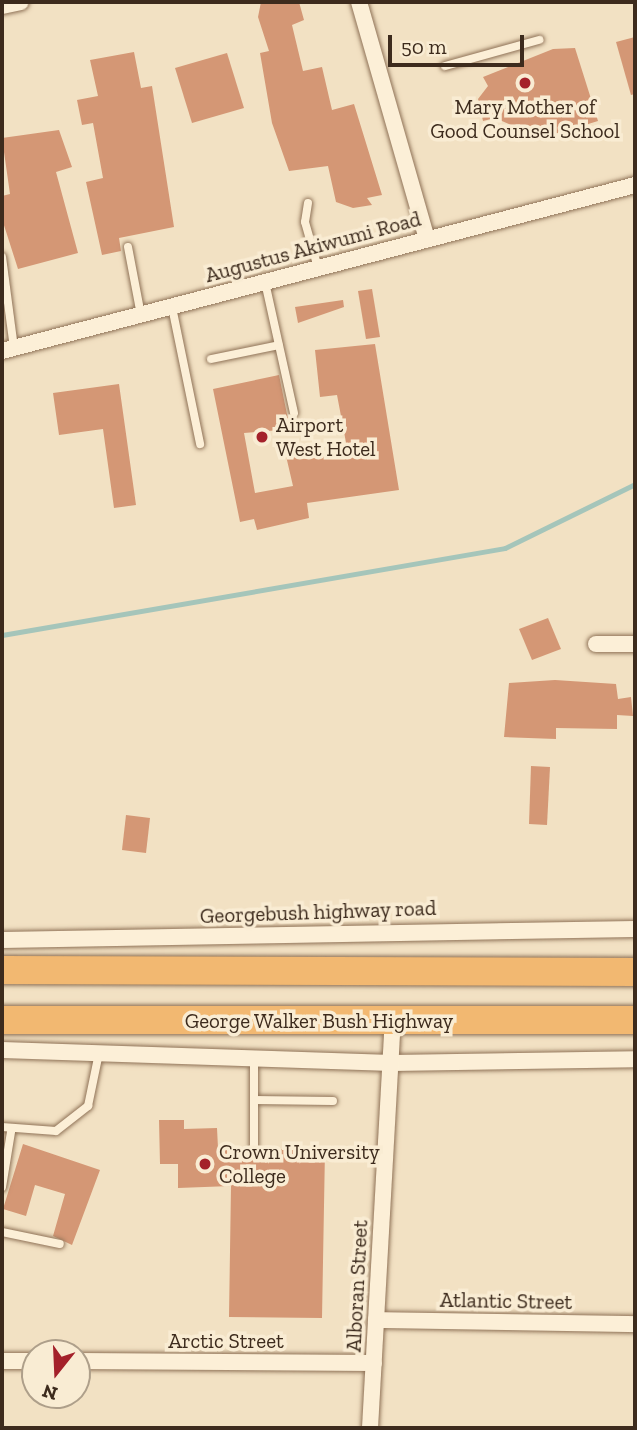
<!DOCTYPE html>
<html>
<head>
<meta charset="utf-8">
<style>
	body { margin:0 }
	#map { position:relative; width:637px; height:1430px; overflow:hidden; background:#f2e1c3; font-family:"Zilla Slab",serif }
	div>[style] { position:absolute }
	.stream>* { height:5px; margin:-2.5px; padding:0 2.5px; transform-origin:2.5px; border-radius:2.5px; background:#a5c5ba }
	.building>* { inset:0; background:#d49775 }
	.roads { filter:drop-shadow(0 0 2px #8f7257) drop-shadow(0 0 2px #8f7257) }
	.service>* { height:8px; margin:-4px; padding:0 4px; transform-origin:4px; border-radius:4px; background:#fcefd7 }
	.minor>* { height:16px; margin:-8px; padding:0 8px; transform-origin:8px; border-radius:8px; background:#fcefd7 }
	.trunk>* { height:28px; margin:-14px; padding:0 14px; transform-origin:14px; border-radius:14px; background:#f2b871 }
	.dots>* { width:19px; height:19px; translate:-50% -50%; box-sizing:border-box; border:4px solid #f9ecd3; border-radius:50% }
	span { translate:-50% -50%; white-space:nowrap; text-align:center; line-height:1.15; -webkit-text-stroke:7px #f9ecd3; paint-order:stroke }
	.poi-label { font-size:21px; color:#3d2b1d }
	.left { translate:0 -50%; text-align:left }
	.street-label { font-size:21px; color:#3d2b1d }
	.frame { position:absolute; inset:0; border:4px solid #3d2b1d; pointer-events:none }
	.north { position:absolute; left:21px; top:1339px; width:70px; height:70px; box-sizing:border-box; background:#f9ecd3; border:2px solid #ae9f8a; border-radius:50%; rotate:198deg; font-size:19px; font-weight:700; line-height:28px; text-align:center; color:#3d2b1d }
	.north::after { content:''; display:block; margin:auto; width:24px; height:32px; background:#a4212a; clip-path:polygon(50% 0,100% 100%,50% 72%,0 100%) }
	.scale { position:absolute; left:388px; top:35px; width:136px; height:32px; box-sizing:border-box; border:4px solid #3d2b1d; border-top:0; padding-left:9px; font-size:21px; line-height:24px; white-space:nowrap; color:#3d2b1d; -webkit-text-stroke:5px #f9ecd3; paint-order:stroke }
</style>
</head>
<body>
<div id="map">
	<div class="stream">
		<i style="left:2px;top:635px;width:510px;rotate:-9.81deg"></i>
		<i style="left:505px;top:548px;width:145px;rotate:-26.2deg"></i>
	</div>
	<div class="building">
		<i style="clip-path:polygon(261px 2px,299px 2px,304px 20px,292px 25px,303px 71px,322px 67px,332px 110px,354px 104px,382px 195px,367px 198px,372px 205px,353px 208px,336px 202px,328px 166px,289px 171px,272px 123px,260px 53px,269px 51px,258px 17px)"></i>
		<i style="clip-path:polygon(635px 37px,635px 94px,631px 95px,616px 42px)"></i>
		<i style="clip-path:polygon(575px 48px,598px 121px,536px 140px,529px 133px,515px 138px,511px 125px,495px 118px,483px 121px,478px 99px,488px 86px,483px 77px,553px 49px)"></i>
		<i style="clip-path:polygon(134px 52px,141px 88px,152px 86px,174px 227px,119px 238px,121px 251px,102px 255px,86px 182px,103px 178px,93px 123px,82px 125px,77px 100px,98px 96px,90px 60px)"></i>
		<i style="clip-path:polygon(227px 53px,244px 108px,192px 123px,175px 68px)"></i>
		<i style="clip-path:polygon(59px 130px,72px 167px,56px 172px,78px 253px,18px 269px,2px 219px,2px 196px,10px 194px,2px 138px)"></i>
		<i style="clip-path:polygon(372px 289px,380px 337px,366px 339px,358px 291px)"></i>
		<i style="clip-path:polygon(343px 300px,344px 307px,298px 323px,295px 307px)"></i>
		<i style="clip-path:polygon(375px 344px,399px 490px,307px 503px,309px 518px,257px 530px,254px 519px,240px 522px,213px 389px,279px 375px,290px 429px,244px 433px,255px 493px,293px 486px,283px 443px,296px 440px,301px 459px,348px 453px,337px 395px,320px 397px,315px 350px)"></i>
		<i style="clip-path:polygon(119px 384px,136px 505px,114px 508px,103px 429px,59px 435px,53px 393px)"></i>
		<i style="clip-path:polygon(548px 618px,561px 649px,532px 660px,519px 629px)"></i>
		<i style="clip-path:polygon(555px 680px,616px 684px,618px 699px,631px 697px,633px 716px,617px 715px,617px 729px,556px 728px,556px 739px,504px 737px,509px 683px)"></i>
		<i style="clip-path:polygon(531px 766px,550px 767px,547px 825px,529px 824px)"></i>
		<i style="clip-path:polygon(126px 815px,150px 818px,146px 853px,122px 850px)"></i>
		<i style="clip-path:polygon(159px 1120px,184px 1120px,184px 1129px,217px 1128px,218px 1148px,247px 1148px,253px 1154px,260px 1149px,325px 1150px,322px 1318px,229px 1317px,231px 1186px,178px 1188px,178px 1164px,160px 1164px)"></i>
		<i style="clip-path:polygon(23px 1144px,100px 1170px,72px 1245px,53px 1236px,65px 1194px,35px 1185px,26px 1216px,3px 1209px)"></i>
	</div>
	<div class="roads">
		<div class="service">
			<i style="left:445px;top:66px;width:98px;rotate:-15.5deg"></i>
			<i style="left:308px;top:203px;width:19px;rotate:99deg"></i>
			<i style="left:305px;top:222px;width:48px;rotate:74.2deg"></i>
			<i style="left:128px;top:247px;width:69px;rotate:79.2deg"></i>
			<i style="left:2px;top:257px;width:92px;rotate:82.5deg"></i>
			<i style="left:265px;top:282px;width:134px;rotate:77.5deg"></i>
			<i style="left:172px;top:307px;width:140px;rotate:78.4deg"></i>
			<i style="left:211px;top:359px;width:69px;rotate:-11.6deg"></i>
			<i style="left:254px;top:1057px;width:91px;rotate:90deg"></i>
			<i style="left:254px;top:1100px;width:79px;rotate:0.7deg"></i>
			<i style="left:2px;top:1127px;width:54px;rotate:4.2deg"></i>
			<i style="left:56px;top:1131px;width:41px;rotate:-38deg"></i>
			<i style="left:88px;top:1106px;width:54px;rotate:-78.3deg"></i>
			<i style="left:2px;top:1187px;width:56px;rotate:-80.7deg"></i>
			<i style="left:2px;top:1232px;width:59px;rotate:11.7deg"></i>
		</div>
		<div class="minor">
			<i style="left:359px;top:2px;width:247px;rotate:74deg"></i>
			<i style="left:2px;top:6px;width:19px;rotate:-12deg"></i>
			<i style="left:2px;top:351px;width:654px;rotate:-14.69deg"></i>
			<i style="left:596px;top:644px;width:39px"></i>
			<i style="left:2px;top:940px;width:633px;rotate:-1deg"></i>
			<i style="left:2px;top:1050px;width:390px;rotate:1.9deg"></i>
			<i style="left:392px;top:1063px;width:243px;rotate:-0.9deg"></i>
			<i style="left:376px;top:1320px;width:259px;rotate:0.9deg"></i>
			<i style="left:2px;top:1361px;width:33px"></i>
			<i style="left:77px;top:1361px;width:297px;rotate:0.4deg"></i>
			<i style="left:370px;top:1428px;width:407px;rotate:-86.8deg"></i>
		</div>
		<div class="trunk">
			<i style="left:2px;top:970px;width:633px;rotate:0.18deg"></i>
			<i style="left:2px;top:1020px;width:633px"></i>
		</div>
	</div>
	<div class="dots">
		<i style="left:525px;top:83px;background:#a4212a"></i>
		<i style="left:262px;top:437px;background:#a4212a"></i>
		<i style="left:205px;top:1164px;background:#a4212a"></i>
	</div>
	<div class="poi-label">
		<span style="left:525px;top:119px">Mary Mother of<br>Good Counsel School</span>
		<span class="left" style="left:276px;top:437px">Airport<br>West Hotel</span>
		<span class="left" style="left:219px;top:1164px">Crown University<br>College</span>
	</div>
	<div class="street-label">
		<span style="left:313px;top:247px;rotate:-15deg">Augustus Akiwumi Road</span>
		<span style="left:318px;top:912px;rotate:-2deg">Georgebush highway road</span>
		<span style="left:319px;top:1021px">George Walker Bush Highway</span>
		<span style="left:357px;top:1286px;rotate:-87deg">Alboran Street</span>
		<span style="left:506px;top:1301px;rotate:1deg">Atlantic Street</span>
		<span style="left:226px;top:1341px">Arctic Street</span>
	</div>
	<div class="frame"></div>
	<div class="north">N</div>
	<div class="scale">50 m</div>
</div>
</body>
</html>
